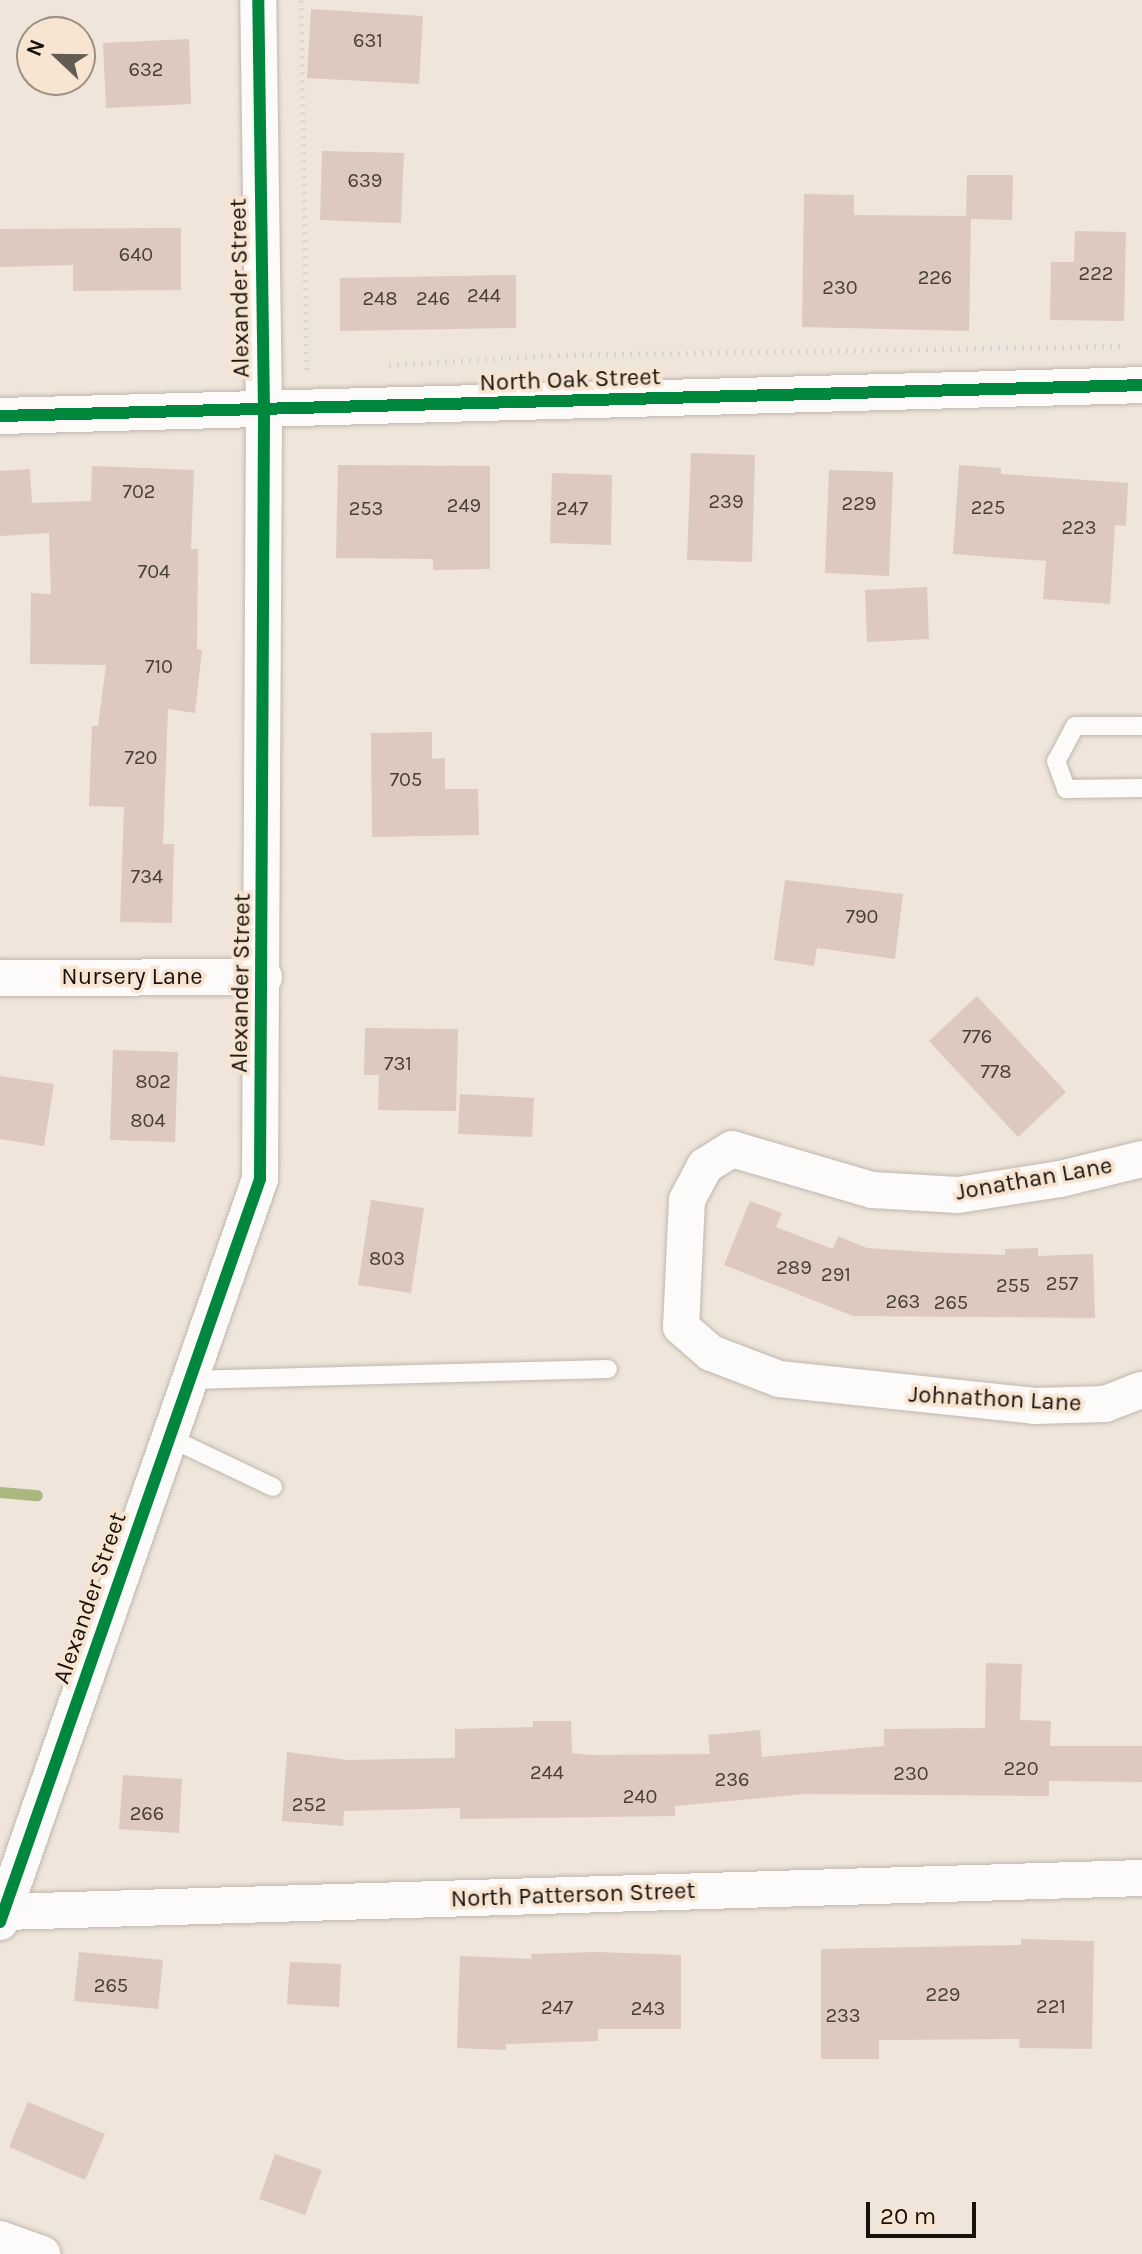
<!DOCTYPE html>
<html>
<head>
<meta charset="utf-8">
<style>
	body { margin:0 }
	#map { position:relative; width:1142px; height:2254px; overflow:hidden; background:#efe5da; font-family:Karla,sans-serif }
	div>[style] { position:absolute }
	.stream>* { height:11px; margin:-5.5px; padding:0 5.5px; transform-origin:5.5px; border-radius:5.5px; background:#aab87e }
	.building>* { inset:0; background:#ddc9be }
	.path>* { height:5px; margin-top:-2.5px; transform-origin:0; background:repeating-linear-gradient(90deg,#d8d5d2 0 2px,transparent 0 8px) }
	.roads { filter:drop-shadow(0 0 2px #bfb7af) drop-shadow(0 0 2px #bfb7af) }
	.service>* { height:18px; margin:-9px; padding:0 9px; transform-origin:9px; border-radius:9px; background:#fdfbf9 }
	.minor>* { height:36px; margin:-18px; padding:0 18px; transform-origin:18px; border-radius:18px; background:#fdfbf9 }
	.cycleway>* { height:12px; margin:-6px; padding:0 6px; transform-origin:6px; border-radius:6px; background:#00873e }
	span { translate:-50% -50%; white-space:nowrap; text-align:center; line-height:1.15; -webkit-text-stroke:7px #f7e5d2; paint-order:stroke }
	.number-label { font-size:20px; color:#494038 }
	.number-label span { -webkit-text-stroke-width:0 }
	.street-label { font-size:24px; color:#18120c }
	.north { position:absolute; left:16px; top:16px; width:80px; height:80px; box-sizing:border-box; background:#f7e5d2; border:2px solid #9e9183; border-radius:50%; rotate:292deg; font-size:22px; font-weight:700; line-height:32px; text-align:center; color:#18120c }
	.north::after { content:''; display:block; margin:auto; width:28px; height:36px; background:#635c54; clip-path:polygon(50% 0,100% 100%,50% 72%,0 100%) }
	.scale { position:absolute; left:866px; top:2202px; width:110px; height:36px; box-sizing:border-box; border:4px solid #18120c; border-top:0; padding-left:10px; font-size:24px; line-height:28px; white-space:nowrap; color:#18120c; -webkit-text-stroke:6px #f7e5d2; paint-order:stroke }
</style>
</head>
<body>
<div id="map">
	<div class="stream">
		<i style="left:0;top:1492px;width:37px;rotate:5deg"></i>
	</div>
	<div class="building">
		<i style="clip-path:polygon(311px 9px,423px 16px,419px 84px,307px 78px)"></i>
		<i style="clip-path:polygon(189px 39px,191px 104px,106px 108px,103px 43px)"></i>
		<i style="clip-path:polygon(322px 151px,404px 153px,401px 223px,320px 220px)"></i>
		<i style="clip-path:polygon(967px 175px,1013px 175px,1012px 220px,971px 219px,969px 331px,802px 327px,804px 194px,854px 195px,854px 215px,966px 216px)"></i>
		<i style="clip-path:polygon(181px 228px,181px 290px,73px 291px,73px 265px,0 267px,0 229px)"></i>
		<i style="clip-path:polygon(1075px 231px,1126px 232px,1124px 321px,1050px 320px,1051px 262px,1074px 262px)"></i>
		<i style="clip-path:polygon(516px 275px,516px 328px,340px 331px,340px 278px)"></i>
		<i style="clip-path:polygon(691px 453px,755px 455px,752px 562px,687px 560px)"></i>
		<i style="clip-path:polygon(338px 465px,490px 466px,490px 569px,433px 570px,433px 559px,336px 558px)"></i>
		<i style="clip-path:polygon(959px 465px,1001px 468px,1001px 474px,1128px 483px,1126px 526px,1115px 525px,1110px 604px,1043px 599px,1046px 561px,953px 554px)"></i>
		<i style="clip-path:polygon(92px 466px,194px 470px,191px 549px,198px 549px,197px 649px,202px 650px,195px 713px,168px 709px,163px 844px,174px 844px,172px 923px,120px 922px,124px 807px,89px 806px,92px 726px,98px 726px,106px 665px,30px 664px,31px 593px,51px 594px,49px 533px,0 536px,0 471px,30px 469px,32px 503px,91px 501px)"></i>
		<i style="clip-path:polygon(829px 470px,893px 472px,889px 576px,825px 573px)"></i>
		<i style="clip-path:polygon(552px 473px,612px 475px,611px 545px,550px 543px)"></i>
		<i style="clip-path:polygon(927px 587px,929px 639px,867px 642px,865px 590px)"></i>
		<i style="clip-path:polygon(432px 732px,432px 759px,445px 758px,445px 789px,478px 789px,479px 835px,372px 837px,371px 733px)"></i>
		<i style="clip-path:polygon(785px 880px,903px 894px,895px 959px,817px 948px,814px 966px,774px 960px)"></i>
		<i style="clip-path:polygon(977px 996px,1066px 1092px,1018px 1137px,929px 1041px)"></i>
		<i style="clip-path:polygon(365px 1028px,458px 1029px,456px 1111px,378px 1110px,379px 1075px,364px 1075px)"></i>
		<i style="clip-path:polygon(113px 1050px,178px 1052px,175px 1142px,110px 1140px)"></i>
		<i style="clip-path:polygon(0 1076px,54px 1084px,44px 1146px,0 1139px)"></i>
		<i style="clip-path:polygon(460px 1094px,534px 1098px,532px 1137px,458px 1134px)"></i>
		<i style="clip-path:polygon(371px 1200px,424px 1208px,411px 1293px,358px 1285px)"></i>
		<i style="clip-path:polygon(750px 1201px,782px 1213px,776px 1227px,833px 1249px,838px 1236px,867px 1248px,925px 1252px,1005px 1255px,1005px 1249px,1038px 1248px,1038px 1256px,1093px 1254px,1095px 1318px,853px 1316px,724px 1265px)"></i>
		<i style="clip-path:polygon(986px 1663px,1022px 1664px,1020px 1720px,1051px 1721px,1050px 1746px,1142px 1746px,1142px 1782px,1049px 1781px,1049px 1796px,805px 1794px,675px 1806px,675px 1816px,460px 1819px,460px 1808px,344px 1811px,343px 1826px,282px 1821px,287px 1752px,348px 1760px,455px 1758px,455px 1729px,533px 1727px,533px 1721px,571px 1721px,572px 1753px,590px 1755px,710px 1754px,708px 1735px,760px 1730px,762px 1757px,884px 1746px,884px 1729px,985px 1728px)"></i>
		<i style="clip-path:polygon(123px 1775px,182px 1779px,179px 1833px,119px 1829px)"></i>
		<i style="clip-path:polygon(1021px 1939px,1094px 1941px,1092px 2049px,1019px 2048px,1020px 2039px,879px 2040px,879px 2059px,821px 2059px,821px 1949px,1021px 1945px)"></i>
		<i style="clip-path:polygon(79px 1952px,163px 1960px,158px 2009px,74px 2001px)"></i>
		<i style="clip-path:polygon(596px 1952px,681px 1955px,681px 2029px,598px 2029px,598px 2041px,506px 2044px,506px 2050px,457px 2048px,460px 1956px,532px 1959px,531px 1954px)"></i>
		<i style="clip-path:polygon(290px 1962px,341px 1964px,339px 2007px,287px 2004px)"></i>
		<i style="clip-path:polygon(28px 2102px,105px 2134px,85px 2180px,9px 2147px)"></i>
		<i style="clip-path:polygon(275px 2154px,322px 2170px,305px 2215px,259px 2199px)"></i>
	</div>
	<div class="path">
		<i style="left:301px;top:0;width:371px;rotate:89.1deg"></i>
		<i style="left:389px;top:365px;width:169px;rotate:-3.4deg"></i>
		<i style="left:558px;top:355px;width:564px;rotate:-0.91deg"></i>
	</div>
	<div class="roads">
		<div class="service">
			<i style="left:1142px;top:726px;width:67px;rotate:180deg"></i>
			<i style="left:1075px;top:726px;width:40px;rotate:118deg"></i>
			<i style="left:1056px;top:761px;width:30px;rotate:70deg"></i>
			<i style="left:1066px;top:789px;width:76px;rotate:-0.8deg"></i>
			<i style="left:189px;top:1380px;width:419px;rotate:-1.5deg"></i>
			<i style="left:170px;top:1438px;width:114px;rotate:25.4deg"></i>
		</div>
		<div class="minor">
			<i style="left:0;top:416px;width:1142px;rotate:-1.55deg"></i>
			<i style="left:0;top:978px;width:264px;rotate:-0.2deg"></i>
			<i style="left:1142px;top:1159px;width:84px;rotate:166.3deg"></i>
			<i style="left:1060px;top:1179px;width:103px;rotate:171.1deg"></i>
			<i style="left:958px;top:1195px;width:86px;rotate:-176.7deg"></i>
			<i style="left:872px;top:1190px;width:146px;rotate:-163.7deg"></i>
			<i style="left:732px;top:1149px;width:32px;rotate:148deg"></i>
			<i style="left:705px;top:1166px;width:38px;rotate:118deg"></i>
			<i style="left:687px;top:1200px;width:127px;rotate:92.7deg"></i>
			<i style="left:681px;top:1327px;width:40px;rotate:41deg"></i>
			<i style="left:711px;top:1353px;width:73px;rotate:20.9deg"></i>
			<i style="left:779px;top:1379px;width:257px;rotate:6deg"></i>
			<i style="left:1035px;top:1406px;width:70px;rotate:-1.6deg"></i>
			<i style="left:1105px;top:1404px;width:40px;rotate:-21deg"></i>
			<i style="left:4px;top:1912px;width:1139px;rotate:-1.71deg"></i>
			<i style="left:0;top:1922px;width:787px;rotate:-70.71deg"></i>
			<i style="left:260px;top:1179px;width:768px;rotate:-89.7deg"></i>
			<i style="left:264px;top:411px;width:411px;rotate:-90.8deg"></i>
			<i style="left:0;top:2239px;width:45px;rotate:19.7deg"></i>
		</div>
	</div>
	<div class="cycleway">
		<i style="left:0;top:416px;width:1142px;rotate:-1.55deg"></i>
		<i style="left:0;top:1922px;width:787px;rotate:-70.71deg"></i>
		<i style="left:260px;top:1179px;width:768px;rotate:-89.7deg"></i>
		<i style="left:264px;top:411px;width:411px;rotate:-90.8deg"></i>
	</div>
	<div class="number-label">
		<span style="left:368px;top:40px">631</span>
		<span style="left:146px;top:69px">632</span>
		<span style="left:365px;top:180px">639</span>
		<span style="left:136px;top:254px">640</span>
		<span style="left:1096px;top:273px">222</span>
		<span style="left:935px;top:277px">226</span>
		<span style="left:840px;top:287px">230</span>
		<span style="left:484px;top:295px">244</span>
		<span style="left:380px;top:298px">248</span>
		<span style="left:433px;top:298px">246</span>
		<span style="left:139px;top:491px">702</span>
		<span style="left:726px;top:501px">239</span>
		<span style="left:859px;top:503px">229</span>
		<span style="left:464px;top:505px">249</span>
		<span style="left:988px;top:507px">225</span>
		<span style="left:366px;top:508px">253</span>
		<span style="left:572px;top:508px">247</span>
		<span style="left:1079px;top:527px">223</span>
		<span style="left:154px;top:571px">704</span>
		<span style="left:159px;top:666px">710</span>
		<span style="left:141px;top:757px">720</span>
		<span style="left:406px;top:779px">705</span>
		<span style="left:147px;top:876px">734</span>
		<span style="left:862px;top:916px">790</span>
		<span style="left:977px;top:1036px">776</span>
		<span style="left:398px;top:1063px">731</span>
		<span style="left:996px;top:1071px">778</span>
		<span style="left:153px;top:1081px">802</span>
		<span style="left:148px;top:1120px">804</span>
		<span style="left:387px;top:1258px">803</span>
		<span style="left:794px;top:1267px">289</span>
		<span style="left:836px;top:1274px">291</span>
		<span style="left:1062px;top:1283px">257</span>
		<span style="left:1013px;top:1285px">255</span>
		<span style="left:903px;top:1301px">263</span>
		<span style="left:951px;top:1302px">265</span>
		<span style="left:1021px;top:1768px">220</span>
		<span style="left:547px;top:1772px">244</span>
		<span style="left:911px;top:1773px">230</span>
		<span style="left:732px;top:1779px">236</span>
		<span style="left:640px;top:1796px">240</span>
		<span style="left:309px;top:1804px">252</span>
		<span style="left:147px;top:1813px">266</span>
		<span style="left:111px;top:1985px">265</span>
		<span style="left:943px;top:1994px">229</span>
		<span style="left:1051px;top:2006px">221</span>
		<span style="left:557px;top:2007px">247</span>
		<span style="left:648px;top:2008px">243</span>
		<span style="left:843px;top:2015px">233</span>
	</div>
	<div class="street-label">
		<span style="left:240px;top:288px;rotate:-91deg">Alexander Street</span>
		<span style="left:570px;top:380px;rotate:-2deg">North Oak Street</span>
		<span style="left:132px;top:977px">Nursery Lane</span>
		<span style="left:241px;top:983px;rotate:-89deg">Alexander Street</span>
		<span style="left:1034px;top:1179px;rotate:-10deg">Jonathan Lane</span>
		<span style="left:995px;top:1399px;rotate:3deg">Johnathon Lane</span>
		<span style="left:90px;top:1598px;rotate:-71deg">Alexander Street</span>
		<span style="left:573px;top:1895px;rotate:-2deg">North Patterson Street</span>
	</div>
	<div class="north">N</div>
	<div class="scale">20 m</div>
</div>
</body>
</html>
